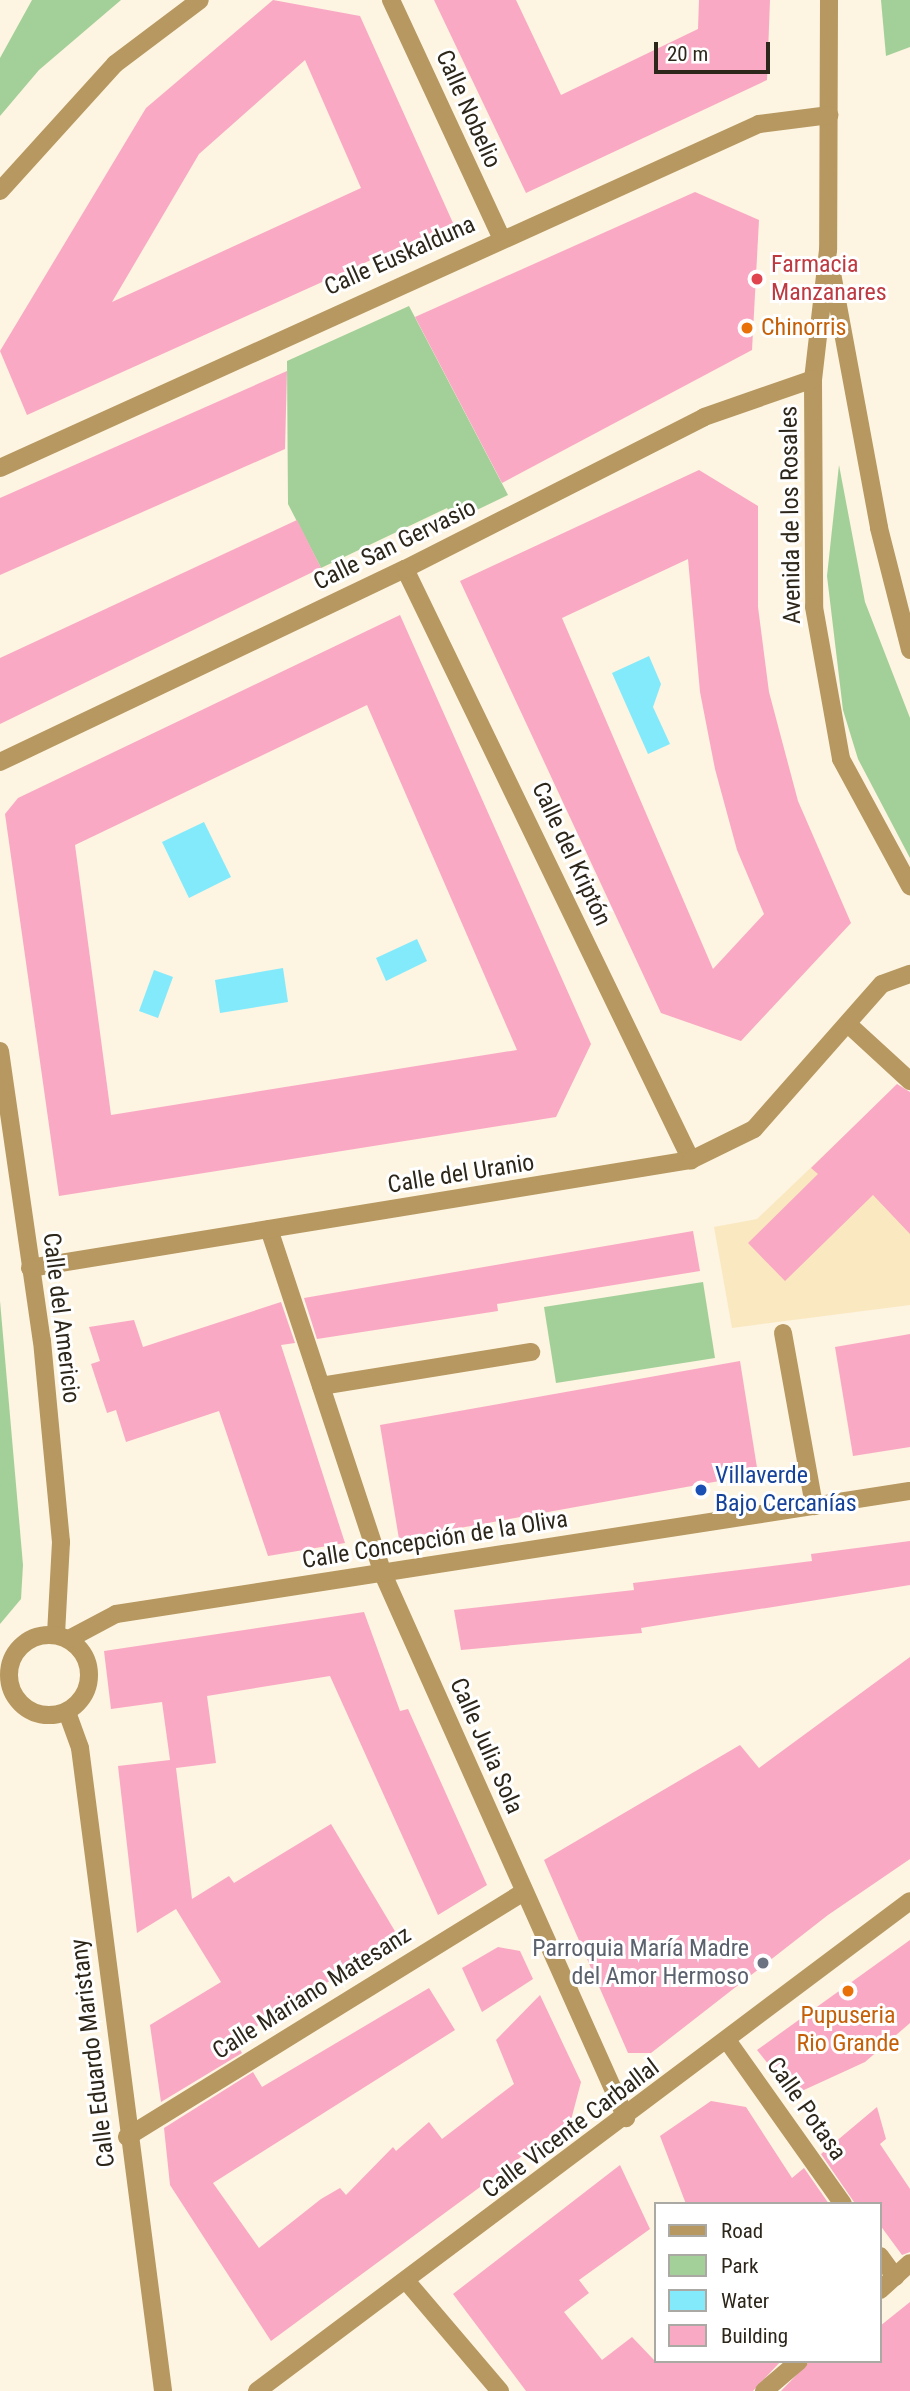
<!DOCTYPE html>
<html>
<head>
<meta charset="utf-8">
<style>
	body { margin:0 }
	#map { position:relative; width:910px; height:2391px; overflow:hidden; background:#fdf4e1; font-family:"Roboto Condensed",sans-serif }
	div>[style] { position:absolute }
	.built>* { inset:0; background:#fae8c1 }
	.green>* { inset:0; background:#a2d098 }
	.water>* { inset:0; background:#83eafc }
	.building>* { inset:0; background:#f9a9c4 }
	.minor>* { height:18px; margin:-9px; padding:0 9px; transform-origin:9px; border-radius:9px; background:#b69860 }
	.minor>.ring { margin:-9px; padding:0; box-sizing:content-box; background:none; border:18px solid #b69860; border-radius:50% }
	.dots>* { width:19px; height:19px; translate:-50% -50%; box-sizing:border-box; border:4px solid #fff; border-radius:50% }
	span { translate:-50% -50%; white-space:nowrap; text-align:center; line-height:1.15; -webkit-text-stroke:6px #fff; paint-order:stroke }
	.street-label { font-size:24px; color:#2d271b }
	.health-label { font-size:24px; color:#be3a42 }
	.left { translate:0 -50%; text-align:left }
	.food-label { font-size:24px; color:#c56008 }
	.transit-label { font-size:24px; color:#164399 }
	.worship-label { font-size:24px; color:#5b616d }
	.right { translate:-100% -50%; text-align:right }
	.legend { position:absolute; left:654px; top:2202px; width:228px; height:161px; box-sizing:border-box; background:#fff; border:2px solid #aba9a4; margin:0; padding:9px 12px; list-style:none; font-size:21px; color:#2d271b }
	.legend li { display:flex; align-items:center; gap:14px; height:35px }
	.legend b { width:35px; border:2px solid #aba9a4 }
	.scale { position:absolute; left:654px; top:42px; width:116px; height:32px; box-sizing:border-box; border:4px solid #2d271b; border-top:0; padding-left:9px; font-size:21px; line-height:24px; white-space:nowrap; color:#2d271b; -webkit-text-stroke:5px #fff; paint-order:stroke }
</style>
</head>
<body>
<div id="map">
	<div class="built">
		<i style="clip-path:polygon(910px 1128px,910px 1305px,732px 1328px,714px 1227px,757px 1219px,844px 1136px)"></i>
	</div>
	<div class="green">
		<i style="clip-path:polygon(32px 0,121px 0,39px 70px,0 116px,0 58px)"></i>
		<i style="clip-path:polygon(881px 0,910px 0,910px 47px,886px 56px)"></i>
		<i style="clip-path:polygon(409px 306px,508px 495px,454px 521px,447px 508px,321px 568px,288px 504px,287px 361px)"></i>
		<i style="clip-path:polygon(839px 465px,865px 602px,910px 718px,910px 858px,858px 759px,843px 710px,827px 576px)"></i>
		<i style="clip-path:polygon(703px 1282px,715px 1358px,556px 1383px,544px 1307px)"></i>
		<i style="clip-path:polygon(0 1301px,23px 1565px,21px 1599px,0 1624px)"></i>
	</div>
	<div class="water">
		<i style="clip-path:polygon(649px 656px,661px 684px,653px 707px,670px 744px,648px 754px,612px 673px)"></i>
		<i style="clip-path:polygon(204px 822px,231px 877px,189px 898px,162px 842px)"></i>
		<i style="clip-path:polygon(417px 939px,427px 961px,386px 981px,376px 958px)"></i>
		<i style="clip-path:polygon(283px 968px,288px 1002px,220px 1013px,215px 980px)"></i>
		<i style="clip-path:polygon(154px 970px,173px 977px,158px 1018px,139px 1011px)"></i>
	</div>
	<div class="building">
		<i style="clip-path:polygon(evenodd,273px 0,360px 16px,453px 223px,27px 415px,0 351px,146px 108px,273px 0,305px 60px,361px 188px,112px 302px,199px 154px,305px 60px)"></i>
		<i style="clip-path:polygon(434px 0,516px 0,561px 95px,698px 29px,699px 0,770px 0,767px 80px,526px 193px)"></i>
		<i style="clip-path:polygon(695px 192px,759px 220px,752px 350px,502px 483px,415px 317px)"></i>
		<i style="clip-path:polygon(287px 371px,285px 449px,0 575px,0 498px)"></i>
		<i style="clip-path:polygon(evenodd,699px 470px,758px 506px,758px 607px,769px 692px,798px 801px,851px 923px,741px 1041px,661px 1013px,460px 581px,699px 470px,688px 559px,700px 692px,715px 769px,737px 850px,764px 914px,713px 969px,562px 618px,688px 559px)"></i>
		<i style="clip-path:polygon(297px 520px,321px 568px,0 724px,0 658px)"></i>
		<i style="clip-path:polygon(evenodd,400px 615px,591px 1044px,556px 1117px,59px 1196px,5px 814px,18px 798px,400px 615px,367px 705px,517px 1050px,111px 1115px,75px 845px,367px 705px)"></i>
		<i style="clip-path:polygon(897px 1084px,910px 1092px,910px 1234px,873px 1195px,785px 1281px,748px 1243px,818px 1174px,811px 1168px)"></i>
		<i style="clip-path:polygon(693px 1231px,700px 1271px,497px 1304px,498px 1311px,317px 1339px,304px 1298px)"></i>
		<i style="clip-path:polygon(281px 1302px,295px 1343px,281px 1345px,345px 1543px,268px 1556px,219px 1411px,126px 1442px,116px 1410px,107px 1413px,91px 1364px,100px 1361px,89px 1327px,134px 1320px,143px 1347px)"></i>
		<i style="clip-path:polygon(910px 1334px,910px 1447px,853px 1456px,835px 1347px)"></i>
		<i style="clip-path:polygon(740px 1361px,758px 1474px,399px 1539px,380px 1425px)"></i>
		<i style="clip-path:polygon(910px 1541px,910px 1585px,641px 1628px,642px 1633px,461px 1650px,454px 1610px,634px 1590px,633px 1583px,812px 1561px,811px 1554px)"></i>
		<i style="clip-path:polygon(364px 1612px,400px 1711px,408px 1709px,487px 1885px,438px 1915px,330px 1676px,207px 1696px,216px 1763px,176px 1768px,192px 1899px,229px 1876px,234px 1883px,331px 1824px,399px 1938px,234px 2040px,242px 2053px,161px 2102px,150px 2025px,221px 1982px,176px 1909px,137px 1933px,118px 1766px,170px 1760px,162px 1702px,111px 1709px,104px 1651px)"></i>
		<i style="clip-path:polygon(910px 1657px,910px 1859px,828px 1915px,651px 2053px,628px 2053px,544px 1860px,740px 1745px,759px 1768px)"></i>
		<i style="clip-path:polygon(910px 1940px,910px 2023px,865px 2062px,793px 2095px,757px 2050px)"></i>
		<i style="clip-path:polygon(498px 1947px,520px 1951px,533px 1979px,482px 2012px,462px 1968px)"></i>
		<i style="clip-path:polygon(429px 1988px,455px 2030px,213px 2183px,259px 2248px,321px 2199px,340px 2188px,346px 2195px,393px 2147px,396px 2151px,429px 2122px,442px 2139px,514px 2084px,496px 2040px,540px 1995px,581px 2082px,571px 2120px,271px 2341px,170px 2185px,164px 2128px,253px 2072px,262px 2087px)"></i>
		<i style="clip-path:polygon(711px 2101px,746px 2107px,792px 2178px,804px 2168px,829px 2204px,686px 2204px,660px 2136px)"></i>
		<i style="clip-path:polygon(877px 2107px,886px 2139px,880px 2144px,910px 2189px,910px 2252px,902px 2255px,880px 2225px,880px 2204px,854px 2202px,821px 2154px)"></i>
		<i style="clip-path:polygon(620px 2165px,650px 2229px,579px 2280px,589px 2293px,564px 2312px,602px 2360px,632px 2337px,655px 2361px,781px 2361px,753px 2391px,526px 2391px,453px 2294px)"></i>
		<i style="clip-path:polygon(910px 2302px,910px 2391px,781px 2391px,810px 2361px,880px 2361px,880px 2326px)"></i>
	</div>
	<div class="minor">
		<i style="left:391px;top:0;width:261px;rotate:65.1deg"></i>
		<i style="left:829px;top:0;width:250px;rotate:90.2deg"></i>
		<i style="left:828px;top:250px;width:130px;rotate:96.6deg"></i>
		<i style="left:813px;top:379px;width:228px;rotate:89.7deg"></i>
		<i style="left:814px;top:607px;width:154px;rotate:79.9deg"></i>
		<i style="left:841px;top:759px;width:145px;rotate:61.5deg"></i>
		<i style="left:0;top:191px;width:171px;rotate:-47.8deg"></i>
		<i style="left:115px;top:64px;width:106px;rotate:-37deg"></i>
		<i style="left:831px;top:268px;width:264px;rotate:79.5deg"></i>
		<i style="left:879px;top:528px;width:126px;rotate:75.7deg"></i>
		<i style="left:0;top:468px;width:833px;rotate:-24.38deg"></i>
		<i style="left:759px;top:124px;width:71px;rotate:-7.3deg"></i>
		<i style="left:405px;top:569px;width:657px;rotate:64.18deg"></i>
		<i style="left:0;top:762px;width:449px;rotate:-25.5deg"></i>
		<i style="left:405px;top:569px;width:335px;rotate:-26.9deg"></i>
		<i style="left:704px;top:417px;width:115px;rotate:-19.2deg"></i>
		<i style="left:849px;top:1025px;width:83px;rotate:42.6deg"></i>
		<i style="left:0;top:1051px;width:293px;rotate:81.8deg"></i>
		<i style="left:42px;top:1341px;width:202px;rotate:84.6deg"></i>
		<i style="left:61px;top:1542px;width:92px;rotate:93.1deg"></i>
		<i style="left:269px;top:1229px;width:363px;rotate:71.7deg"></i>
		<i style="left:383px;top:1574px;width:596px;rotate:65.93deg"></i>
		<i style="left:30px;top:1268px;width:670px;rotate:-9.28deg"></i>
		<i style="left:691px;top:1160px;width:70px;rotate:-26.2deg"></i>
		<i style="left:754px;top:1129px;width:193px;rotate:-48.6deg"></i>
		<i style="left:882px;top:984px;width:30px;rotate:-20deg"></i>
		<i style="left:783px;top:1333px;width:176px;rotate:79.8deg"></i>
		<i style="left:321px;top:1386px;width:213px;rotate:-9.2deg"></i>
		<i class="ring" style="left:9px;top:1635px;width:62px;height:62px"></i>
		<i style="left:69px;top:1639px;width:53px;rotate:-28deg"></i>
		<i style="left:116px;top:1614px;width:803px;rotate:-8.81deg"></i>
		<i style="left:67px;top:1712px;width:38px;rotate:70deg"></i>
		<i style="left:80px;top:1748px;width:648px;rotate:82.64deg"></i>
		<i style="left:729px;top:2043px;width:197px;rotate:54.7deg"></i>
		<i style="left:127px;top:2137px;width:467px;rotate:-31.7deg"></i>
		<i style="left:880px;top:2256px;width:26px;rotate:54deg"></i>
		<i style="left:408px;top:2283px;width:142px;rotate:49.6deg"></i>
		<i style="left:880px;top:2290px;width:40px;rotate:-42deg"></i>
		<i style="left:257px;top:2391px;width:816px;rotate:-36.88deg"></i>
		<i style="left:764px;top:2391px;width:46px;rotate:-40.6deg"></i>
	</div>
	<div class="dots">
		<i style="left:757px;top:279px;background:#e0444e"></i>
		<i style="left:747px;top:328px;background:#e8710a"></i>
		<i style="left:701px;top:1490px;background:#1a4fb4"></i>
		<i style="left:763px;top:1963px;background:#6b7280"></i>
		<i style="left:848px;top:1991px;background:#e8710a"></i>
	</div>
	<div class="street-label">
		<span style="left:468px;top:109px;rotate:66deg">Calle Nobelio</span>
		<span style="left:400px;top:256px;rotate:-24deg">Calle Euskalduna</span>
		<span style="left:791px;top:515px;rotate:-91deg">Avenida de los Rosales</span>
		<span style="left:395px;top:545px;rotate:-26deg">Calle San Gervasio</span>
		<span style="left:571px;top:854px;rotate:65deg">Calle del Kriptón</span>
		<span style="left:461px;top:1174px;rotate:-9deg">Calle del Uranio</span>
		<span style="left:61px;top:1318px;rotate:83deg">Calle del Americio</span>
		<span style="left:435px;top:1540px;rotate:-9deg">Calle Concepción de la Oliva</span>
		<span style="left:486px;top:1746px;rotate:66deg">Calle Julia Sola</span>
		<span style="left:312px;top:1993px;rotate:-32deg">Calle Mariano Matesanz</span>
		<span style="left:93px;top:2053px;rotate:-97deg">Calle Eduardo Maristany</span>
		<span style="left:806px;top:2109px;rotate:55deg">Calle Potasa</span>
		<span style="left:571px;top:2129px;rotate:-37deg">Calle Vicente Carballal</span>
	</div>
	<div class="health-label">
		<span class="left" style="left:771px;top:279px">Farmacia<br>Manzanares</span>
	</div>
	<div class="food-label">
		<span class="left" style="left:761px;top:328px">Chinorris</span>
		<span style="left:848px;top:2030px">Pupuseria<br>Rio Grande</span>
	</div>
	<div class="transit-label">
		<span class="left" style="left:715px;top:1490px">Villaverde<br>Bajo Cercanías</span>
	</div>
	<div class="worship-label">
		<span class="right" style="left:749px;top:1963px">Parroquia María Madre<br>del Amor Hermoso</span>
	</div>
	<ul class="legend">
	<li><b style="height:9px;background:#b69860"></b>Road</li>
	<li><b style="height:19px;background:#a2d098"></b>Park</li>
	<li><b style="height:19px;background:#83eafc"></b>Water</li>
	<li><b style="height:19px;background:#f9a9c4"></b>Building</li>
	</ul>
	<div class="scale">20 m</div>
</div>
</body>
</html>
